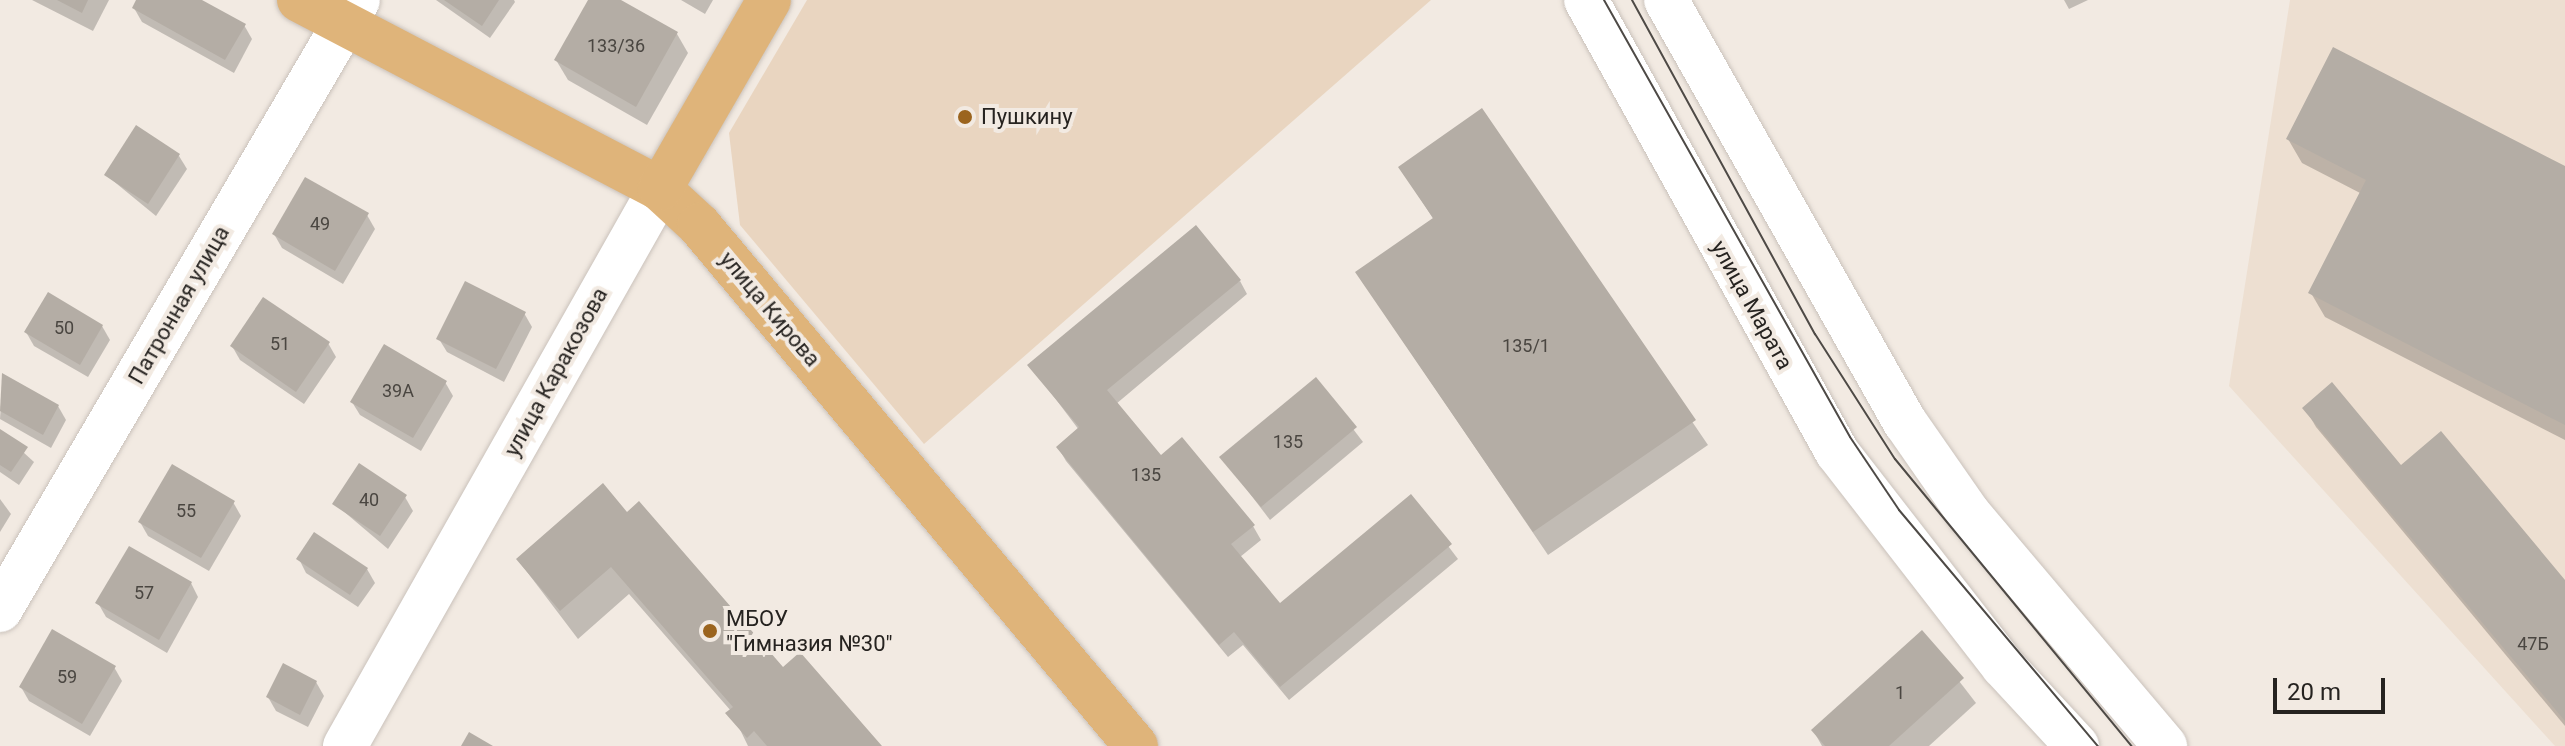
<!DOCTYPE html>
<html>
<head>
<meta charset="utf-8">
<style>
	body { margin:0 }
	#map { position:relative; width:2565px; height:746px; overflow:hidden; background:#f2eae2; font-family:Roboto,sans-serif }
	div>[style] { position:absolute }
	.built>* { inset:0; background:#eddfd1 }
	.green>* { inset:0; background:#e9d5c0 }
	.shadow>* { inset:0; background:#0003 }
	.building>* { inset:0; background:#b4ada5 }
	.roads { filter:drop-shadow(0 0 2px #cac2bb) drop-shadow(0 0 2px #cac2bb) }
	.minor>* { height:44px; margin:-22px; padding:0 22px; transform-origin:22px; border-radius:22px; background:#fff }
	.major>* { height:44px; margin:-22px; padding:0 22px; transform-origin:22px; border-radius:22px; background:#dfb47a }
	.tram>* { height:2px; margin:-1px; padding:0 1px; transform-origin:1px; border-radius:1px; background:#4e4a46 }
	.dots>* { width:22px; height:22px; translate:-50% -50%; box-sizing:border-box; border:4px solid #f2eae2; border-radius:50% }
	span { translate:-50% -50%; white-space:nowrap; text-align:center; line-height:1.15; -webkit-text-stroke:8px #f2eae2; paint-order:stroke }
	.number-label { font-size:18px; color:#4a4641 }
	.number-label span { -webkit-text-stroke-width:0 }
	.poi-label { font-size:22px; color:#262320 }
	.left { translate:0 -50%; text-align:left }
	.street-label { font-size:22px; color:#262320 }
	.scale { position:absolute; left:2273px; top:678px; width:112px; height:36px; box-sizing:border-box; border:4px solid #262320; border-top:0; padding-left:10px; font-size:24px; line-height:28px; white-space:nowrap; color:#262320; -webkit-text-stroke:6px #f2eae2; paint-order:stroke }
</style>
</head>
<body>
<div id="map">
	<div class="built">
		<i style="clip-path:polygon(2290px 0,2565px 0,2565px 746px,2555px 746px,2229px 386px)"></i>
	</div>
	<div class="green">
		<i style="clip-path:polygon(807px 0,1431px 0,924px 444px,740px 225px,729px 133px)"></i>
	</div>
	<div class="shadow">
		<i style="clip-path:polygon(32px 0,109px 0,93px 31px)"></i>
		<i style="clip-path:polygon(139px 0,198px 0,244px 25px,252px 39px,234px 73px,142px 22px,134px 8px)"></i>
		<i style="clip-path:polygon(436px 0,514px 0,515px 2px,490px 38px)"></i>
		<i style="clip-path:polygon(591px 0,617px 0,677px 34px,688px 53px,647px 125px,568px 80px,556px 60px)"></i>
		<i style="clip-path:polygon(681px 0,713px 0,705px 14px)"></i>
		<i style="clip-path:polygon(2064px 0,2088px 0,2069px 9px)"></i>
		<i style="clip-path:polygon(1481px 111px,1708px 445px,1548px 555px,1357px 273px,1434px 220px,1400px 167px)"></i>
		<i style="clip-path:polygon(2288px 139px,2565px 168px,2565px 440px,2325px 317px,2311px 293px,2362px 194px,2302px 163px)"></i>
		<i style="clip-path:polygon(179px 156px,187px 169px,156px 216px,106px 175px)"></i>
		<i style="clip-path:polygon(367px 215px,375px 229px,343px 284px,282px 248px,274px 234px)"></i>
		<i style="clip-path:polygon(1240px 281px,1247px 294px,1116px 404px,1160px 458px,1253px 526px,1261px 540px,1240px 557px,1280px 606px,1411px 497px,1458px 559px,1289px 700px,1243px 645px,1228px 657px,1066px 461px,1058px 447px,1079px 430px,1030px 365px)"></i>
		<i style="clip-path:polygon(524px 313px,532px 327px,504px 382px,447px 352px,439px 339px)"></i>
		<i style="clip-path:polygon(102px 326px,110px 340px,88px 377px,34px 346px,26px 332px)"></i>
		<i style="clip-path:polygon(328px 343px,336px 357px,304px 404px,240px 360px,232px 346px)"></i>
		<i style="clip-path:polygon(3px 376px,58px 406px,66px 420px,51px 448px,0 419px)"></i>
		<i style="clip-path:polygon(1315px 379px,1363px 442px,1270px 520px,1222px 457px)"></i>
		<i style="clip-path:polygon(445px 382px,453px 396px,421px 451px,360px 415px,352px 402px)"></i>
		<i style="clip-path:polygon(2305px 408px,2565px 583px,2565px 726px,2316px 427px)"></i>
		<i style="clip-path:polygon(0 431px,34px 462px,19px 485px,0 472px)"></i>
		<i style="clip-path:polygon(405px 497px,413px 511px,388px 549px,335px 504px)"></i>
		<i style="clip-path:polygon(0 499px,11px 514px,0 532px)"></i>
		<i style="clip-path:polygon(233px 502px,241px 516px,209px 571px,148px 536px,140px 522px)"></i>
		<i style="clip-path:polygon(627px 515px,783px 670px,879px 746px,748px 746px,731px 711px,629px 594px,578px 639px,518px 560px)"></i>
		<i style="clip-path:polygon(299px 559px,367px 569px,375px 583px,358px 607px,306px 573px)"></i>
		<i style="clip-path:polygon(191px 583px,198px 597px,167px 653px,106px 617px,98px 603px)"></i>
		<i style="clip-path:polygon(1922px 633px,1976px 703px,1929px 746px,1822px 746px,1813px 730px)"></i>
		<i style="clip-path:polygon(114px 667px,122px 681px,90px 736px,29px 701px,21px 687px)"></i>
		<i style="clip-path:polygon(316px 682px,324px 696px,308px 727px,276px 711px,268px 697px)"></i>
	</div>
	<div class="building">
		<i style="clip-path:polygon(57px 0,88px 0,82px 13px)"></i>
		<i style="clip-path:polygon(136px 0,202px 0,246px 24px,225px 60px,132px 8px)"></i>
		<i style="clip-path:polygon(444px 0,499px 0,482px 26px)"></i>
		<i style="clip-path:polygon(588px 0,621px 0,678px 32px,636px 107px,554px 60px)"></i>
		<i style="clip-path:polygon(2333px 47px,2565px 166px,2565px 425px,2308px 293px,2366px 180px,2286px 139px)"></i>
		<i style="clip-path:polygon(1482px 108px,1696px 420px,1533px 532px,1355px 272px,1433px 218px,1398px 167px)"></i>
		<i style="clip-path:polygon(136px 125px,180px 154px,148px 204px,104px 175px)"></i>
		<i style="clip-path:polygon(305px 177px,369px 213px,335px 271px,272px 234px)"></i>
		<i style="clip-path:polygon(1196px 225px,1241px 280px,1107px 390px,1161px 455px,1182px 437px,1255px 525px,1231px 544px,1280px 603px,1411px 494px,1452px 544px,1280px 687px,1234px 632px,1219px 645px,1056px 447px,1079px 427px,1027px 365px)"></i>
		<i style="clip-path:polygon(465px 281px,526px 312px,496px 369px,436px 339px)"></i>
		<i style="clip-path:polygon(48px 292px,103px 325px,80px 365px,24px 332px)"></i>
		<i style="clip-path:polygon(263px 297px,330px 342px,296px 392px,230px 346px)"></i>
		<i style="clip-path:polygon(384px 344px,447px 381px,413px 438px,350px 402px)"></i>
		<i style="clip-path:polygon(2px 373px,59px 405px,43px 435px,0 411px)"></i>
		<i style="clip-path:polygon(1316px 377px,1357px 427px,1261px 507px,1219px 457px)"></i>
		<i style="clip-path:polygon(2332px 382px,2401px 465px,2441px 431px,2565px 580px,2565px 721px,2302px 408px)"></i>
		<i style="clip-path:polygon(0 429px,28px 447px,11px 472px,0 465px)"></i>
		<i style="clip-path:polygon(359px 463px,407px 495px,380px 536px,332px 504px)"></i>
		<i style="clip-path:polygon(172px 464px,235px 501px,201px 558px,138px 522px)"></i>
		<i style="clip-path:polygon(603px 483px,627px 512px,639px 501px,783px 667px,800px 652px,882px 746px,767px 746px,754px 731px,747px 738px,725px 713px,733px 707px,611px 567px,560px 611px,516px 559px)"></i>
		<i style="clip-path:polygon(314px 532px,368px 568px,350px 595px,296px 559px)"></i>
		<i style="clip-path:polygon(129px 546px,192px 582px,159px 640px,95px 603px)"></i>
		<i style="clip-path:polygon(52px 629px,116px 666px,82px 724px,19px 687px)"></i>
		<i style="clip-path:polygon(1922px 630px,1964px 678px,1889px 746px,1825px 746px,1811px 730px)"></i>
		<i style="clip-path:polygon(283px 663px,317px 681px,300px 715px,266px 697px)"></i>
		<i style="clip-path:polygon(469px 732px,493px 746px,461px 746px)"></i>
	</div>
	<div class="roads">
		<div class="minor">
			<i style="left:1586px;top:0;width:517px;rotate:60.96deg"></i>
			<i style="left:1837px;top:452px;width:271px;rotate:52.2deg"></i>
			<i style="left:2003px;top:666px;width:109px;rotate:47.2deg"></i>
			<i style="left:1666px;top:0;width:485px;rotate:60.5deg"></i>
			<i style="left:1905px;top:422px;width:112px;rotate:55.2deg"></i>
			<i style="left:1969px;top:514px;width:304px;rotate:49.8deg"></i>
			<i style="left:0;top:610px;width:707px;rotate:-59.59deg"></i>
			<i style="left:345px;top:746px;width:640px;rotate:-60.51deg"></i>
		</div>
		<div class="major">
			<i style="left:299px;top:0;width:407px;rotate:27.6deg"></i>
			<i style="left:660px;top:189px;width:53px;rotate:42.7deg"></i>
			<i style="left:699px;top:225px;width:680px;rotate:50.01deg"></i>
			<i style="left:660px;top:189px;width:218px;rotate:-60deg"></i>
		</div>
	</div>
	<div class="tram">
		<i style="left:1604px;top:0;width:501px;rotate:60.62deg"></i>
		<i style="left:1850px;top:437px;width:88px;rotate:56.1deg"></i>
		<i style="left:1899px;top:510px;width:309px;rotate:49.9deg"></i>
		<i style="left:1632px;top:0;width:381px;rotate:61.3deg"></i>
		<i style="left:1815px;top:334px;width:148px;rotate:57.4deg"></i>
		<i style="left:1895px;top:459px;width:372px;rotate:50.5deg"></i>
	</div>
	<div class="dots">
		<i style="left:965px;top:117px;background:#9b641e"></i>
		<i style="left:710px;top:631px;background:#9b641e"></i>
	</div>
	<div class="number-label">
		<span style="left:616px;top:46px">133/36</span>
		<span style="left:320px;top:224px">49</span>
		<span style="left:64px;top:328px">50</span>
		<span style="left:280px;top:344px">51</span>
		<span style="left:1526px;top:346px">135/1</span>
		<span style="left:398px;top:391px">39А</span>
		<span style="left:1288px;top:442px">135</span>
		<span style="left:1146px;top:475px">135</span>
		<span style="left:369px;top:500px">40</span>
		<span style="left:186px;top:511px">55</span>
		<span style="left:144px;top:593px">57</span>
		<span style="left:2533px;top:644px">47Б</span>
		<span style="left:67px;top:677px">59</span>
		<span style="left:1900px;top:693px">1</span>
	</div>
	<div class="poi-label">
		<span class="left" style="left:981px;top:117px">Пушкину</span>
		<span class="left" style="left:726px;top:631px">МБОУ<br>"Гимназия №30"</span>
	</div>
	<div class="street-label">
		<span style="left:179px;top:305px;rotate:-60deg">Патронная улица</span>
		<span style="left:1752px;top:305px;rotate:61deg">улица Марата</span>
		<span style="left:770px;top:309px;rotate:50deg">улица Кирова</span>
		<span style="left:556px;top:372px;rotate:-61deg">улица Каракозова</span>
	</div>
	<div class="scale">20 m</div>
</div>
</body>
</html>
